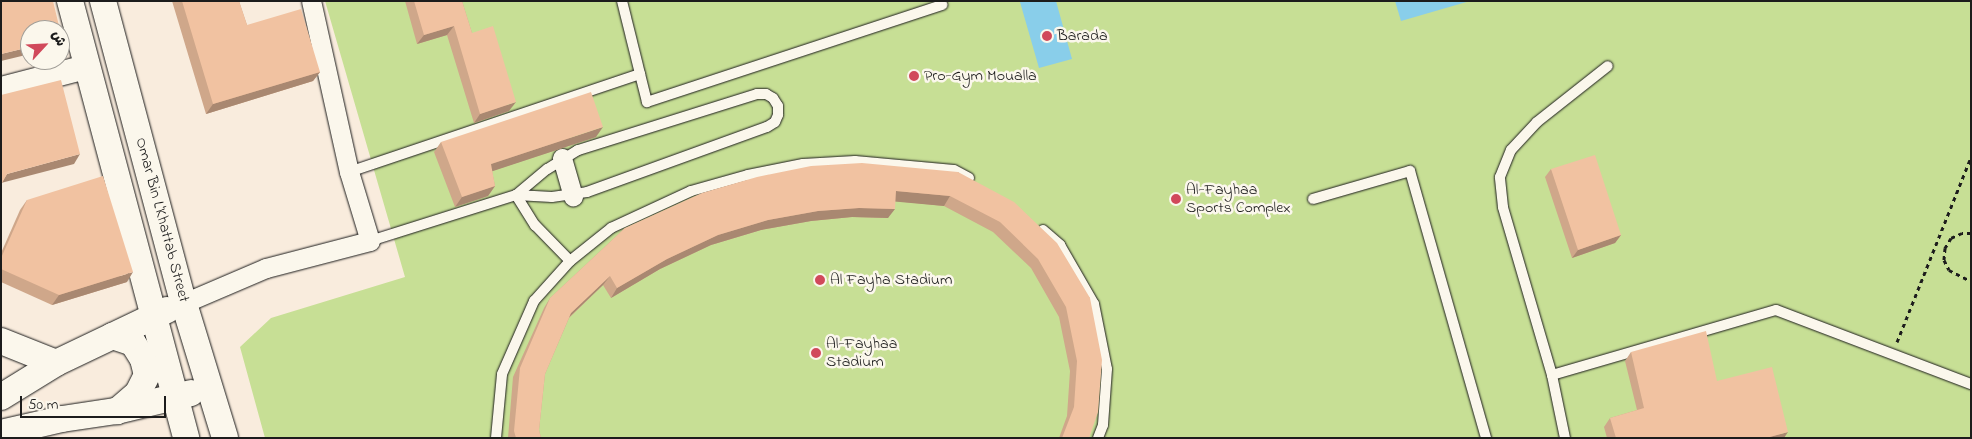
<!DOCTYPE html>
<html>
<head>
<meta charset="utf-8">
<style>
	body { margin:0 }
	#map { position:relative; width:1972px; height:439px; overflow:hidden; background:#f9ecdd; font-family:"Indie Flower","Playpen Sans Arabic",sans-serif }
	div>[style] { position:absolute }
	.green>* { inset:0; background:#c7df95 }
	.water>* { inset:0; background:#89ceea }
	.path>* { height:3px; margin-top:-1.5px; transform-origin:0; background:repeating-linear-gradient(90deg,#1c1c1c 0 4px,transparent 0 8px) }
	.roads { filter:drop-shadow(0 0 1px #1c1c1c) drop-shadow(0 0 1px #1c1c1c) }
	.service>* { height:10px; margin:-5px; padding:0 5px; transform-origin:5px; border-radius:5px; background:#fbf7ec }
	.minor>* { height:19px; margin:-9.5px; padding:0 9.5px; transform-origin:9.5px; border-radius:9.5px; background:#fbf7ec }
	.tertiary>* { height:24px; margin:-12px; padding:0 12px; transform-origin:12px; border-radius:12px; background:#fbf7ec }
	.secondary>* { height:26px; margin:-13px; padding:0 13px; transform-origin:13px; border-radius:13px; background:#fbf7ec }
	.wall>* { inset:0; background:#cfa78a }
	.shaded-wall>* { inset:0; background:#a98871 }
	.building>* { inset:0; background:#f1c2a1 }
	.dots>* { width:14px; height:14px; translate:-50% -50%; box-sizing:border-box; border:2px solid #fbf7ec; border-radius:50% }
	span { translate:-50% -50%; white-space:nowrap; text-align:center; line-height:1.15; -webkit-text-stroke:5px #fbf7ec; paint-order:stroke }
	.poi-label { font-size:16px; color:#1c1c1c }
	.left { translate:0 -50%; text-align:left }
	.street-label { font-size:16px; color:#1c1c1c }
	.frame { position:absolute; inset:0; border:2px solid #1c1c1c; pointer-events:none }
	.north { position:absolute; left:20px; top:20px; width:50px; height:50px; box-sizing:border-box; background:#fbf7ec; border:1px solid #a29f99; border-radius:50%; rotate:65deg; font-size:14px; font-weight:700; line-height:20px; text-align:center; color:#1c1c1c }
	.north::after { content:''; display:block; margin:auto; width:18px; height:22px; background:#d1495b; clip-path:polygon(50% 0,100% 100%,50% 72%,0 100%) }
	.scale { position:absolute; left:20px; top:396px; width:146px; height:22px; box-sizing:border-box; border:2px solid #1c1c1c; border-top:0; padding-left:6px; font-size:15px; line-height:18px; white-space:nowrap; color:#1c1c1c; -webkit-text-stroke:4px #fbf7ec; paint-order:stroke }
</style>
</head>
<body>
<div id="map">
	<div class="green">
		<i style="clip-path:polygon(325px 1px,1971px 1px,1971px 438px,265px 438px,240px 347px,271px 318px,405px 277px)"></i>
	</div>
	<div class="water">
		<i style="clip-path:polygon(1056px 1px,1072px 59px,1039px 68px,1020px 2px)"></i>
		<i style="clip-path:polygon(1395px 1px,1470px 1px,1401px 21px)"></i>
	</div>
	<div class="path">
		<i style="left:1971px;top:233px;width:9px;rotate:180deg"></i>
		<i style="left:1962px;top:233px;width:12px;rotate:156deg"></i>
		<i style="left:1951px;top:238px;width:12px;rotate:121deg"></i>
		<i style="left:1945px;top:248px;width:12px;rotate:95deg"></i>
		<i style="left:1944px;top:260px;width:11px;rotate:63deg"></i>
		<i style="left:1949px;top:270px;width:25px;rotate:27deg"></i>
		<i style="left:1897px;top:342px;width:199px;rotate:-68.2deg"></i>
	</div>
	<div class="roads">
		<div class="service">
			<i style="left:622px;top:1px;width:75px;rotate:76.1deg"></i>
			<i style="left:349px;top:172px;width:307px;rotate:-18.6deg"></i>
			<i style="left:640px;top:74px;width:29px;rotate:76deg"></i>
			<i style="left:647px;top:102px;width:311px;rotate:-18.2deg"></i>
			<i style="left:516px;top:195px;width:36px;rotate:58deg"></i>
			<i style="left:535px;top:225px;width:50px;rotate:45.8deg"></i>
			<i style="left:1313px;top:199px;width:101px;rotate:-16.1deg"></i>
			<i style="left:1410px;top:171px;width:278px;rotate:74.1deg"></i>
			<i style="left:1043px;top:230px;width:23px;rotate:41deg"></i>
			<i style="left:1060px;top:245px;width:68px;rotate:60deg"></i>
			<i style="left:1094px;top:304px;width:66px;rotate:78.7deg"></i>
			<i style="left:1107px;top:369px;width:56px;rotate:94.1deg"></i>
			<i style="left:1103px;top:425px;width:14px;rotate:111deg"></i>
			<i style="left:370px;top:241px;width:153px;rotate:-17.5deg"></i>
			<i style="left:516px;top:195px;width:36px;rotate:3deg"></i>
			<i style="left:552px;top:197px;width:35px;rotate:-8deg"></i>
			<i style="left:587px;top:192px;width:191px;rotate:-19.9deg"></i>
			<i style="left:767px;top:127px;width:9px;rotate:-32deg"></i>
			<i style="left:775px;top:122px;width:8px;rotate:-67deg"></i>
			<i style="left:778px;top:115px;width:9px;rotate:-90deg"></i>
			<i style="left:778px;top:106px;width:9px;rotate:-122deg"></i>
			<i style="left:773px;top:98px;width:8px;rotate:-150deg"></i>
			<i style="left:766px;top:94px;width:9px;rotate:180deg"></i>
			<i style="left:757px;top:94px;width:188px;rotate:162.6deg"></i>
			<i style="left:578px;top:150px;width:36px;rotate:148deg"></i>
			<i style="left:547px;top:169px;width:40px;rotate:140deg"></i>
			<i style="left:1552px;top:375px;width:233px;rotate:-16.2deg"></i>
			<i style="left:1776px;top:310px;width:209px;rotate:20.8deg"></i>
			<i style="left:496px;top:438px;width:64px;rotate:-84.6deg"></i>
			<i style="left:502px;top:374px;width:80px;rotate:-66.3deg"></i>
			<i style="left:534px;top:301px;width:54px;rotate:-48deg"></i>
			<i style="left:570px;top:261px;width:53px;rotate:-38.8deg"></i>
			<i style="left:611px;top:228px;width:88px;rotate:-24.8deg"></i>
			<i style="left:691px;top:191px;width:59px;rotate:-15.7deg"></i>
			<i style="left:748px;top:175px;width:56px;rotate:-11.3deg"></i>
			<i style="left:803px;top:164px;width:52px;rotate:-3.3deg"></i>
			<i style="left:855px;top:161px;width:99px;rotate:5.2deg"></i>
			<i style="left:954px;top:170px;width:17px;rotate:28deg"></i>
			<i style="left:1565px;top:438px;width:64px;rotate:-101.7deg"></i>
			<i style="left:1552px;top:375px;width:175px;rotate:-106.3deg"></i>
			<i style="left:1503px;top:207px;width:30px;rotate:-96deg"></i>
			<i style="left:1500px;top:177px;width:29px;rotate:-68deg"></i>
			<i style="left:1511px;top:150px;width:38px;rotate:-47deg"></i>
			<i style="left:1537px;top:122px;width:90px;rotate:-38.3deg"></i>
		</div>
		<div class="minor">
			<i style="left:562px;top:158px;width:40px;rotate:74deg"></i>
			<i style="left:184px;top:303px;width:89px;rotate:-23.1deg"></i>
			<i style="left:266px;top:268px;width:107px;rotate:-14.6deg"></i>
			<i style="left:370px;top:241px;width:72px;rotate:-106.9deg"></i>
			<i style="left:349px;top:172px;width:175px;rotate:-102.5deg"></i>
		</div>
		<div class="tertiary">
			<i style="left:1px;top:89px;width:88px;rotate:-14.5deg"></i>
		</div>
		<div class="secondary">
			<i style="left:70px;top:1px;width:452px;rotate:75.1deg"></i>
			<i style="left:103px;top:1px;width:306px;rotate:75.1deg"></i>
			<i style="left:182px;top:297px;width:147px;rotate:73deg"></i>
			<i style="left:112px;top:336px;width:22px;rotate:18deg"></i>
			<i style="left:133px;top:343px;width:19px;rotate:58deg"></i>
			<i style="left:143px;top:359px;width:16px;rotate:76deg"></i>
			<i style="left:147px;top:375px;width:20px;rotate:117deg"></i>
			<i style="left:138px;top:393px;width:28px;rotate:139deg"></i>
			<i style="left:1px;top:341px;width:59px;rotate:21.8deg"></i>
			<i style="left:1px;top:397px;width:65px;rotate:-31.7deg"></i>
			<i style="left:56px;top:363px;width:123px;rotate:-25.5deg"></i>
			<i style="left:1px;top:433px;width:63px;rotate:-12.9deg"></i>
			<i style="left:62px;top:419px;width:55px;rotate:-8.4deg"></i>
			<i style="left:116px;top:411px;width:77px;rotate:-13.5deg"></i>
		</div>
	</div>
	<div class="wall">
		<i style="clip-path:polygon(172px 1px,239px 1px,247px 25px,320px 72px,313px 81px,206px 114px)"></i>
		<i style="clip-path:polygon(405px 1px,462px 1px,472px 33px,509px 111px,474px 123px,447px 35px,417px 44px)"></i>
		<i style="clip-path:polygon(596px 137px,492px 171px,495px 186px,488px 196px,455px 207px,434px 152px,441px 142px)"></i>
		<i style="clip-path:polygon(1551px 169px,1621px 235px,1615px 243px,1572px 258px,1545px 177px)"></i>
		<i style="clip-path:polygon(958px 172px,1090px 298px,1089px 438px,1059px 438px,1067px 416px,1070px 371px,1059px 317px,1031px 268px,993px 232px,944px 206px,895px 201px,888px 218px,852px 217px,811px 221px,761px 230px,711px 245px,660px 269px,611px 298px,603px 285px,569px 318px,545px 374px,539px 430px,541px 438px,508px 438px,513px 377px,544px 308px,550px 298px,625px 228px)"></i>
		<i style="clip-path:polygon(27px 200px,127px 282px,52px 305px,1px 282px,1px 253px,20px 210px)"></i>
		<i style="clip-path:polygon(1631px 352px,1717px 381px,1784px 438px,1607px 438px,1604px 427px,1610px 418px,1637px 410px,1625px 361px)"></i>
	</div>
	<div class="shaded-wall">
		<i style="clip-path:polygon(454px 26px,447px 35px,417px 44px,424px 35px)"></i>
		<i style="clip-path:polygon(30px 47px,30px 54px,1px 61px,1px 54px)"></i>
		<i style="clip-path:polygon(320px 72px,313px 81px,206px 114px,213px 104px)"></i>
		<i style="clip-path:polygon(516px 102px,509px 111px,474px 123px,480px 114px)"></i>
		<i style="clip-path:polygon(603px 127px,596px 137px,484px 174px,491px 164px)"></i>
		<i style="clip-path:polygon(80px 154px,74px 164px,1px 183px,7px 174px)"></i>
		<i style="clip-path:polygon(495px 186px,488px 196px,455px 207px,462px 197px)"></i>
		<i style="clip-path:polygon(896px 191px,950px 196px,944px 206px,889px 201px)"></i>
		<i style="clip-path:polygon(859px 208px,895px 209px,888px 218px,852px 217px,811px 221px,761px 230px,711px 245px,660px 269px,611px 298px,617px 288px,667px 259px,718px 235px,768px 220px,818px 211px)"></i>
		<i style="clip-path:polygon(1621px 235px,1615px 243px,1572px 258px,1578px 250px)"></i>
		<i style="clip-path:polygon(133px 272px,127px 282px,52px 305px,59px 295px)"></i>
		<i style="clip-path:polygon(610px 276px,603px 285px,564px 322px,571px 313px)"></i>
		<i style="clip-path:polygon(1788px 432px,1784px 438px,1766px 438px)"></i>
	</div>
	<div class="building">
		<i style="clip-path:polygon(1px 1px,53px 1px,60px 30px,30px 30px,30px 47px,1px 54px)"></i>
		<i style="clip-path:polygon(182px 1px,239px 1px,247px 25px,301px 9px,320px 72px,213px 104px)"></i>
		<i style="clip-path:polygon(414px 1px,462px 1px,472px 33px,493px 26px,516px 102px,480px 114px,454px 26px,424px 35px)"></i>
		<i style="clip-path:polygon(60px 31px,62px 40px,60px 40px)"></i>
		<i style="clip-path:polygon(61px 80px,80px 154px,7px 174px,1px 185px,1px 95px)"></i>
		<i style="clip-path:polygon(591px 92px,603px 127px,491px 164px,495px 186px,462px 197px,441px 142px)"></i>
		<i style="clip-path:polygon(1595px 155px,1621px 235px,1578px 250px,1551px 169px)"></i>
		<i style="clip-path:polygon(862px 163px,958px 172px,1014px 202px,1057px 243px,1090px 298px,1102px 360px,1098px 412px,1089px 438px,1062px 438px,1074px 407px,1077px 361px,1066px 307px,1038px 259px,1000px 222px,950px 196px,896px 191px,895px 209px,859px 208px,818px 211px,768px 220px,718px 235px,667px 259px,617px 288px,610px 276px,571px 313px,545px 374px,539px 430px,541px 438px,516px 438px,514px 431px,520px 368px,550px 298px,625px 228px,702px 193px,757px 177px,811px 166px)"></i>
		<i style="clip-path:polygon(103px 176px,133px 272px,59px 295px,1px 269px,1px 258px,27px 200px)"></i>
		<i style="clip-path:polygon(1706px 331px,1717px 381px,1772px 367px,1788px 432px,1766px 438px,1616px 438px,1610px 418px,1644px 408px,1631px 352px)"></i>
	</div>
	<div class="dots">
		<i style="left:1047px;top:36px;background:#d1495b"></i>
		<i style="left:914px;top:76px;background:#d1495b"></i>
		<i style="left:1176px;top:199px;background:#d1495b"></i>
		<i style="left:820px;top:280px;background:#d1495b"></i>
		<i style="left:816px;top:353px;background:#d1495b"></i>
	</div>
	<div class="poi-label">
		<span class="left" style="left:1057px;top:36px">Barada</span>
		<span class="left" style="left:924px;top:76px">Pro-Gym Moualla</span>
		<span class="left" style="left:1186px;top:199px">Al-Fayhaa<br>Sports Complex</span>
		<span class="left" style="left:830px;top:280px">Al Fayha Stadium</span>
		<span class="left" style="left:826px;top:353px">Al-Fayhaa<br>Stadium</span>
	</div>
	<div class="street-label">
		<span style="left:162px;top:220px;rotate:75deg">Omar Bin L'Khattab Street</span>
	</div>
	<div class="frame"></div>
	<div class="north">ش</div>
	<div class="scale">50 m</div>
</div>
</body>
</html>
